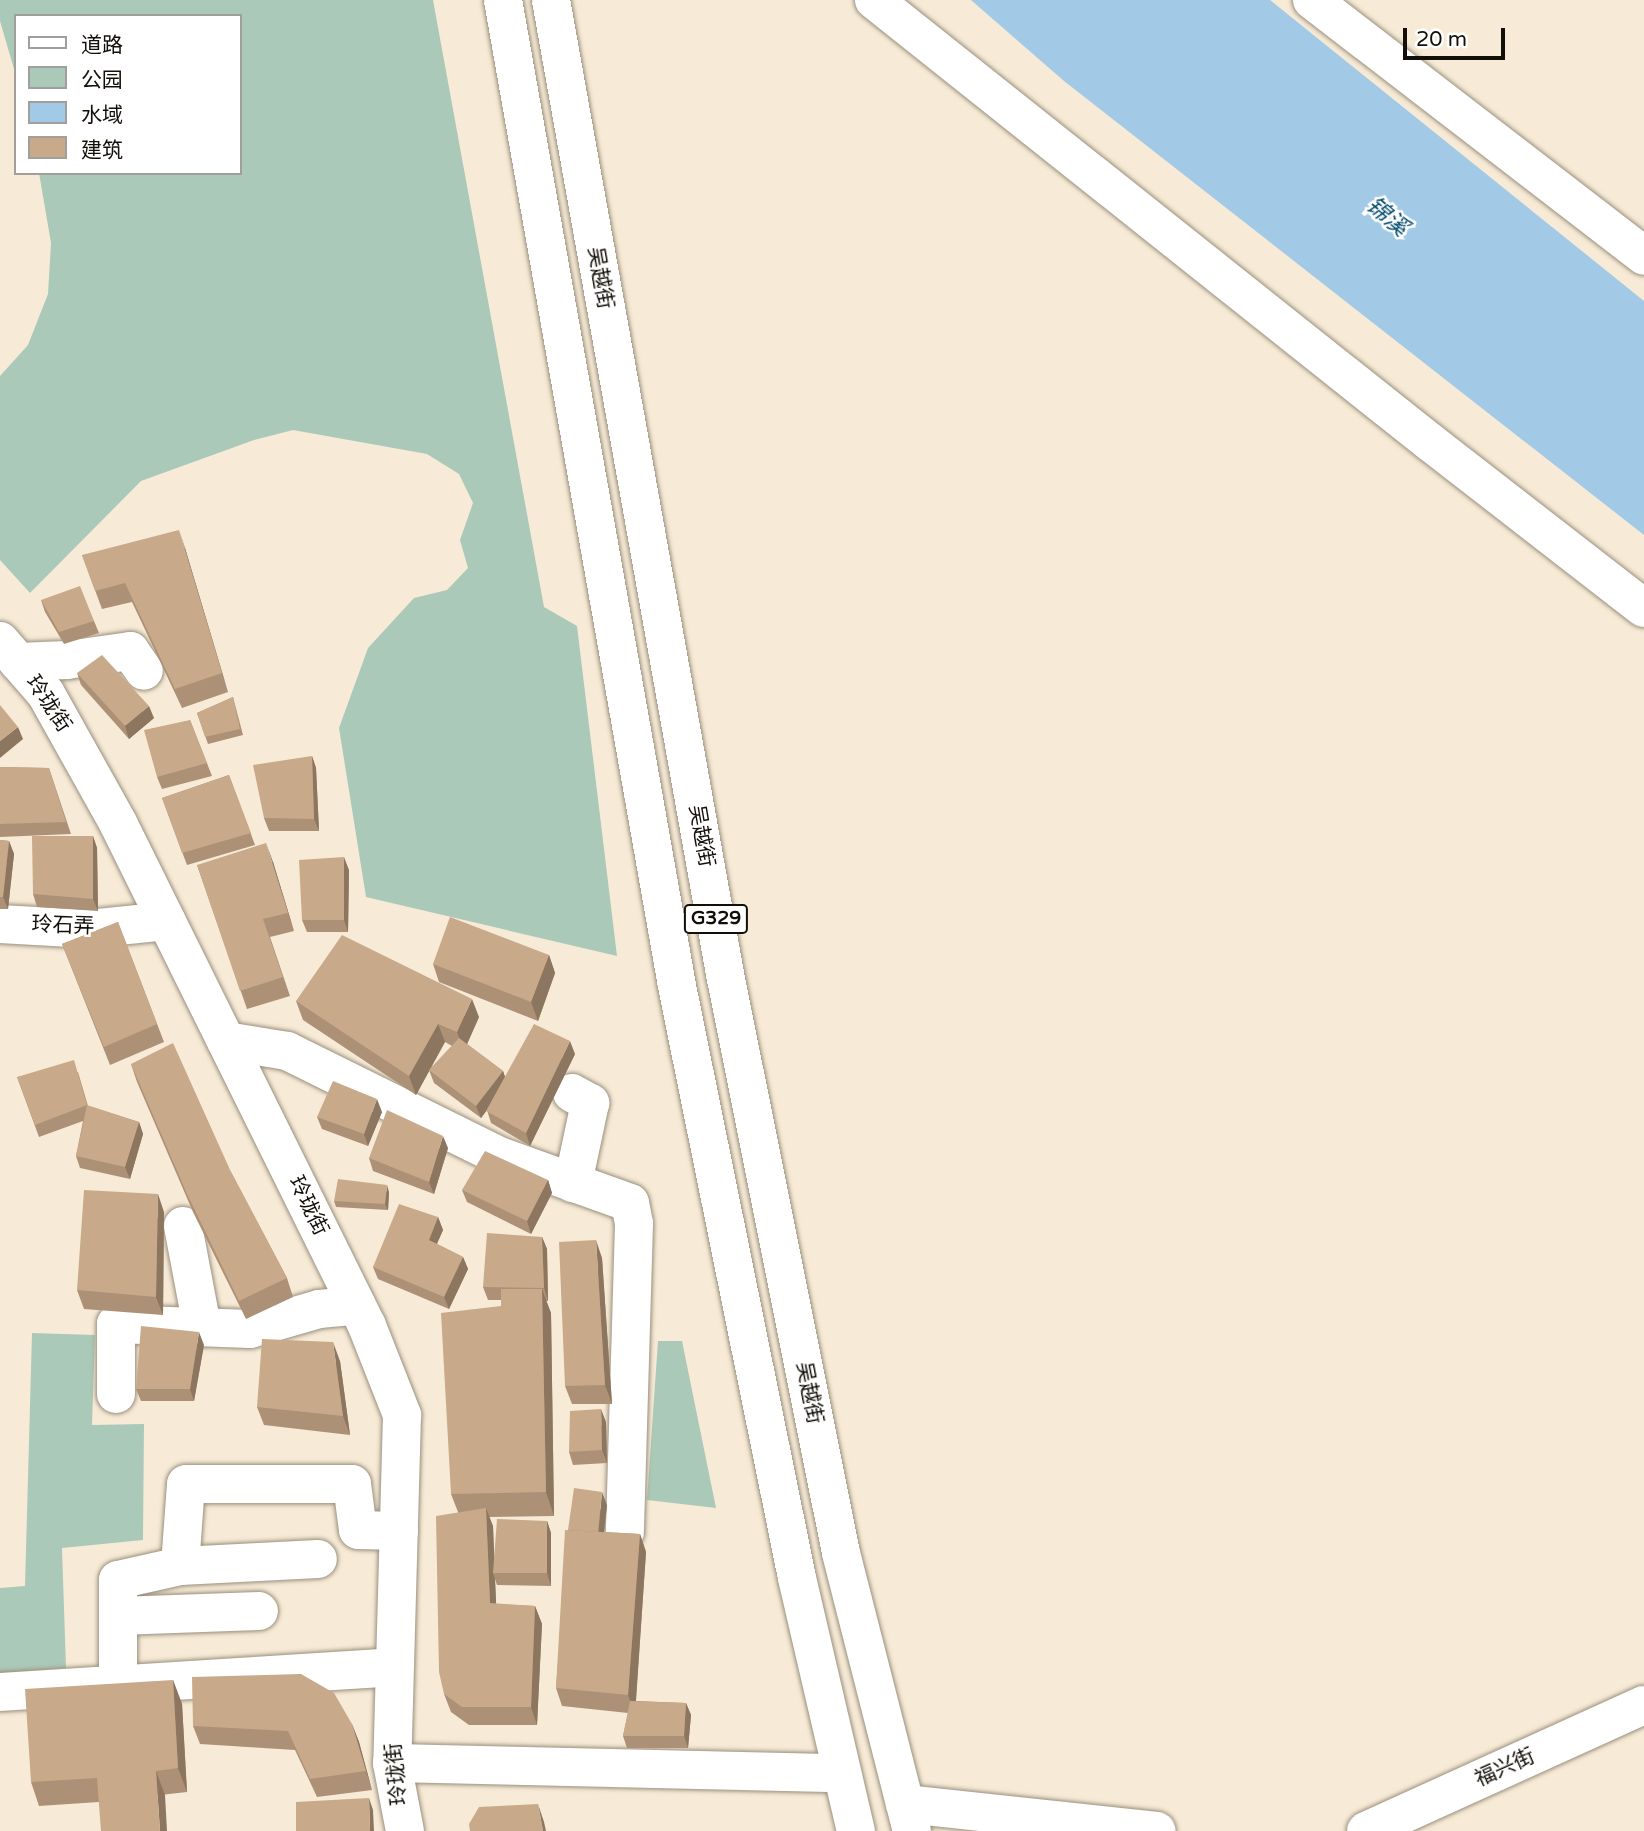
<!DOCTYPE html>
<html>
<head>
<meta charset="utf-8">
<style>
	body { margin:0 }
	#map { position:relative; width:1644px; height:1831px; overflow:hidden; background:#f7ebd7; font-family:"Varela Round","Noto Sans SC",sans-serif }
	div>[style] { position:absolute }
	.green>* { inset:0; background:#abc9b8 }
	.water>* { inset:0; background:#a2c9e5 }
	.roads { filter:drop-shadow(0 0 2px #9a8f7d) drop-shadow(0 0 2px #9a8f7d) }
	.minor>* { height:38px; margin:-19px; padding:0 19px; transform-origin:19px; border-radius:19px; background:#fff }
	.highway>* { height:38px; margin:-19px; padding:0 19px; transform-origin:19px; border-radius:19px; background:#fff }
	.wall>* { inset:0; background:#ac9176 }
	.shaded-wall>* { inset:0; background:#8c7660 }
	.building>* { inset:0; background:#c8a989 }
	span { translate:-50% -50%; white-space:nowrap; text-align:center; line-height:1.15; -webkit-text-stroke:5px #fff; paint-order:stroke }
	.shield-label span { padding:2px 5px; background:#fff; border:2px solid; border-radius:5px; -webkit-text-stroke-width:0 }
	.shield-label { font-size:19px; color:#130f08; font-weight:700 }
	.street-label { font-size:21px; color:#130f08 }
	.water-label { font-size:23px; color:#034b6f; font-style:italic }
	.legend { position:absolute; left:14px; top:14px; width:228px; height:161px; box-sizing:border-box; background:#fff; border:2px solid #a19f9c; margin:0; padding:9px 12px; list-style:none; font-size:21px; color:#130f08 }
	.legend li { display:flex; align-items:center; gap:14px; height:35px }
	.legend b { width:35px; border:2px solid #a19f9c }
	.scale { position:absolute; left:1403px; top:28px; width:102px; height:32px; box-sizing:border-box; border:4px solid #130f08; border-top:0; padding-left:9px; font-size:21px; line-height:24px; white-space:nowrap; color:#130f08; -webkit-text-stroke:5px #fff; paint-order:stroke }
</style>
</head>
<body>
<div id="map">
	<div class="green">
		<i style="clip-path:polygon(0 0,433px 0,544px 607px,577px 626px,617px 956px,366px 897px,339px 728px,368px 648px,414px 598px,447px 590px,468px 568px,460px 540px,473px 503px,459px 474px,427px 454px,293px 430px,254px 440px,141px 481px,30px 593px,0 560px,0 376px,28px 345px,48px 294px,51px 243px,39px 173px,240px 173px,240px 16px,16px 16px,16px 76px,0 21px)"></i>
		<i style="clip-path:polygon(32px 1333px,95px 1335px,92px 1425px,144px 1424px,143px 1540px,62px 1548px,66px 1668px,0 1673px,0 1588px,25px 1586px)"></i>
		<i style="clip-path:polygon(658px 1341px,682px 1341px,716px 1508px,647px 1500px)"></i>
	</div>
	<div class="water">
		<i style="clip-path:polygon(971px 0,1270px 0,1644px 301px,1644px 535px,1064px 81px)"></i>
	</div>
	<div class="roads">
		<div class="minor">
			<i style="left:874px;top:0;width:712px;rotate:38.5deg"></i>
			<i style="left:1431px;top:443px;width:269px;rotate:37.8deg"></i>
			<i style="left:1312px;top:0;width:419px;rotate:37.6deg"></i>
			<i style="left:0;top:641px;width:70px;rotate:49deg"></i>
			<i style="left:46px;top:694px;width:148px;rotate:60.8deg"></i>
			<i style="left:118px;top:823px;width:561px;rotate:63.66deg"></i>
			<i style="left:367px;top:1326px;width:96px;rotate:68.5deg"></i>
			<i style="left:402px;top:1415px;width:348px;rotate:91.6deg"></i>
			<i style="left:392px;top:1763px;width:69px;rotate:79.2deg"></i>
			<i style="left:18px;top:662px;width:49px;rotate:-2.3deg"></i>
			<i style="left:67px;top:660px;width:64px;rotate:-8.1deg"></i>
			<i style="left:130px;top:651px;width:24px;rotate:55deg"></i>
			<i style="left:0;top:924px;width:89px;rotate:3.2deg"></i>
			<i style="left:89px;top:929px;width:78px;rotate:-5.9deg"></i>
			<i style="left:226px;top:1041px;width:62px;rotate:9.3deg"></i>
			<i style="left:287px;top:1051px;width:237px;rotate:26.3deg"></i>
			<i style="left:499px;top:1156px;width:139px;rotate:19.7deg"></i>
			<i style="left:630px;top:1203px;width:21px;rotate:79deg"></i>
			<i style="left:634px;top:1224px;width:308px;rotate:91.7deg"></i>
			<i style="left:572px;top:1093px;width:21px;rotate:29deg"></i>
			<i style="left:590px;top:1103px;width:82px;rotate:102deg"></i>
			<i style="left:183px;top:1226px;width:103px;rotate:79.3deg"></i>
			<i style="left:116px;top:1394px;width:70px;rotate:-90deg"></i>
			<i style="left:116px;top:1324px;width:134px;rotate:2.1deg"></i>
			<i style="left:250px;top:1329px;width:72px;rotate:-16.2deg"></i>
			<i style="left:319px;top:1309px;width:38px;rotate:-5deg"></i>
			<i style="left:180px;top:1566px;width:138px;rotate:-2.9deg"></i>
			<i style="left:118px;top:1616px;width:141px;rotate:-2deg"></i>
			<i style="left:118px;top:1683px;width:103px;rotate:-90deg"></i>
			<i style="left:118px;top:1580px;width:64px;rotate:-12.7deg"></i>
			<i style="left:180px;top:1566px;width:82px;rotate:-85.8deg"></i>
			<i style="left:186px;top:1484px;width:166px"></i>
			<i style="left:352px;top:1484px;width:46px;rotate:82.6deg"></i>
			<i style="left:358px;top:1530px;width:41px;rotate:1.4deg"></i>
			<i style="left:0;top:1692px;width:395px;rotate:-3.6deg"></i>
			<i style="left:392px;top:1763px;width:450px;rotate:1.3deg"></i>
			<i style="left:905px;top:1804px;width:253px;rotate:6.1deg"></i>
			<i style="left:1366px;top:1831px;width:305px;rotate:-24.4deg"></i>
		</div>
		<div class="highway">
			<i style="left:503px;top:0;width:1001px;rotate:79.99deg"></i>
			<i style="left:677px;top:986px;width:604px;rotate:78.54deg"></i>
			<i style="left:797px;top:1578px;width:260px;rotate:76.9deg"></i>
			<i style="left:551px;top:0;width:995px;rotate:79.87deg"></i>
			<i style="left:726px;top:979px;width:585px;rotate:78.67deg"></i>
			<i style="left:841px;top:1553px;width:287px;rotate:75.7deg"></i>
		</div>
	</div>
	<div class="wall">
		<i style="clip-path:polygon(185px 548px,228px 692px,182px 708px,132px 602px,102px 609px,82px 555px)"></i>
		<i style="clip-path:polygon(41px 600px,94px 621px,99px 633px,64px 644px,45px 612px)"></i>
		<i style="clip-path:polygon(77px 673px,154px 718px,129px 739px,81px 685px)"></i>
		<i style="clip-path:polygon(233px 697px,243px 735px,208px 744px,197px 713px)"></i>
		<i style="clip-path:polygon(190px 720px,212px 776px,162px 789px,157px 777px)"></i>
		<i style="clip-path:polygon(312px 756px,316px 768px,319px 831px,269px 831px,264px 818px)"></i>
		<i style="clip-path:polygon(0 767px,49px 768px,71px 834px,0 837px)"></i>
		<i style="clip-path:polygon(229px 775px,255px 845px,187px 865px,162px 798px)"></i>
		<i style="clip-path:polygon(93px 836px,97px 848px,98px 911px,37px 907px,33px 894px)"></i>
		<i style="clip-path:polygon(0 840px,9px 841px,14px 854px,8px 909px,0 909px)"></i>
		<i style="clip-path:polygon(273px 862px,294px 931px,270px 937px,290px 996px,247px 1009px,197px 865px)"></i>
		<i style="clip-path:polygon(349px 870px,348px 932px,307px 932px,302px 920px)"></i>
		<i style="clip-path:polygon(118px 922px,164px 1042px,110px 1065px,62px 944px)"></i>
		<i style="clip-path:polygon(549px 955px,555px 973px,538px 1021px,439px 982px,433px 964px)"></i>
		<i style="clip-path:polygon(296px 1001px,479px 1017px,467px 1044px,503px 1071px,505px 1077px,575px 1054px,530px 1146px,491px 1123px,487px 1110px,481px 1118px,434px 1083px,429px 1070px,452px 1046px,445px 1042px,416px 1095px,303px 1020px)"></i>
		<i style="clip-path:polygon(131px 1064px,231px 1172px,287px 1278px,293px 1297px,246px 1319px,193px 1212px,137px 1082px)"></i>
		<i style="clip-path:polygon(78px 1072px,88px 1106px,139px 1122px,143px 1134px,130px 1179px,80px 1168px,76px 1156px,83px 1121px,39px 1137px,17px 1077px)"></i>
		<i style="clip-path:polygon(382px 1112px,368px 1146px,322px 1129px,317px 1117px)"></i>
		<i style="clip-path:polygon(448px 1148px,434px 1194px,373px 1171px,369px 1158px)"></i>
		<i style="clip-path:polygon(548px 1180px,552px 1193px,531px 1234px,467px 1202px,462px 1190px)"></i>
		<i style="clip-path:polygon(389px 1192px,388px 1210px,336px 1207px,334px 1201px)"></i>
		<i style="clip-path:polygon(164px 1212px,163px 1315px,84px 1309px,77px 1290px)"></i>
		<i style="clip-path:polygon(438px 1217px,443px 1230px,437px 1244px,463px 1257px,468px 1269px,449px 1309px,378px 1279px,373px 1267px)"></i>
		<i style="clip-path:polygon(542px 1237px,547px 1249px,548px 1301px,546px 1301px,551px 1313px,554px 1516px,489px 1517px,493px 1526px,494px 1558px,547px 1521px,551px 1533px,551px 1586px,497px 1585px,495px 1579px,496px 1604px,535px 1606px,542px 1624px,537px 1725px,469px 1725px,451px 1712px,444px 1694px,458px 1512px,451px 1494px,501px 1306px,501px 1300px,488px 1300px,483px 1287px)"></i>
		<i style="clip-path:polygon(602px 1258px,612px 1404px,572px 1404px,565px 1386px)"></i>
		<i style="clip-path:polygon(204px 1345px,194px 1401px,141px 1401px,136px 1389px)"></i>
		<i style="clip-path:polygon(340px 1361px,350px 1435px,264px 1425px,257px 1407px)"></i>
		<i style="clip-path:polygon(606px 1422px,607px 1463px,573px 1465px,569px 1452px)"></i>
		<i style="clip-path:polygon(607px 1505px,604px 1532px,640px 1534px,646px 1552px,636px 1701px,686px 1703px,691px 1715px,688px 1748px,627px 1748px,623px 1736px,628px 1713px,562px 1706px,556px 1688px,568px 1530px)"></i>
		<i style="clip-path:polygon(173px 1680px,182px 1704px,187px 1792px,99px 1802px,39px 1806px,31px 1782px)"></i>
		<i style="clip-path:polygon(352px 1724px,359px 1742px,372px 1790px,317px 1797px,295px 1750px,200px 1744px,193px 1726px)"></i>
	</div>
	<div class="shaded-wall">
		<i style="clip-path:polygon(179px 530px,185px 548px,228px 692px,222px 673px)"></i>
		<i style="clip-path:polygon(149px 706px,154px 718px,129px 739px,125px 726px)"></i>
		<i style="clip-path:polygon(18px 727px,23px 739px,0 758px,0 741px)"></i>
		<i style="clip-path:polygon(312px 756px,316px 768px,319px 831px,314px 819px)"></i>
		<i style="clip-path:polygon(93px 836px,97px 848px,98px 911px,93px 899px)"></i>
		<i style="clip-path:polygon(9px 841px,14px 854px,8px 909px,3px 897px)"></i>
		<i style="clip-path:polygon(266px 843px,273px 862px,294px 931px,288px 913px)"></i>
		<i style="clip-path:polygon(344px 857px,349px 870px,348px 932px,344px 920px)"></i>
		<i style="clip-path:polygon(549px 955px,555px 973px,538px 1021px,531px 1002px)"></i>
		<i style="clip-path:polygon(472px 999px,479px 1017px,464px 1051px,457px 1032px)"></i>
		<i style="clip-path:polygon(438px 1024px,445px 1042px,416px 1095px,409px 1076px)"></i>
		<i style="clip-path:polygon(570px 1041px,575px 1054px,530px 1146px,526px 1133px)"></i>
		<i style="clip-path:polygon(503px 1071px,507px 1083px,481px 1118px,476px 1106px)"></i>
		<i style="clip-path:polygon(377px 1099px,382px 1112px,368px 1146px,364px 1134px)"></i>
		<i style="clip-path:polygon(139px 1122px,143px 1134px,130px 1179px,125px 1167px)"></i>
		<i style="clip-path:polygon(443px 1136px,448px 1148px,434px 1194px,429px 1182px)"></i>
		<i style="clip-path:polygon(548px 1180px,552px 1193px,531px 1234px,527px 1221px)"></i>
		<i style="clip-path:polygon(387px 1185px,389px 1192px,388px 1210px,385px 1204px)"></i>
		<i style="clip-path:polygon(158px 1194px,164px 1212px,163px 1315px,156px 1297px)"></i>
		<i style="clip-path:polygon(438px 1217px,443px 1230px,433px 1252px,429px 1240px)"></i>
		<i style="clip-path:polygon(542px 1237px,547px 1249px,548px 1301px,544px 1288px)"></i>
		<i style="clip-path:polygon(596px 1240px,602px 1258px,612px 1404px,605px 1385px)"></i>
		<i style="clip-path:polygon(463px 1257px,468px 1269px,449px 1309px,444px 1297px)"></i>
		<i style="clip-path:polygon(542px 1289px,551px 1313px,554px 1516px,546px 1492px)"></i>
		<i style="clip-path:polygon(199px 1332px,204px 1345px,194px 1401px,190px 1389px)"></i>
		<i style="clip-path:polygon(333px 1342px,340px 1361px,350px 1435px,343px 1416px)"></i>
		<i style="clip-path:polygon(601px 1409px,606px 1422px,607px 1463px,602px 1450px)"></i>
		<i style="clip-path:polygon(602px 1492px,607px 1505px,602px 1550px,598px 1538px)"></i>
		<i style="clip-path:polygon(486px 1508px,493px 1526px,495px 1573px,493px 1573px,495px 1579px,497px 1622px,490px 1603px)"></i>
		<i style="clip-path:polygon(547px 1521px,551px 1533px,551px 1586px,547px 1573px)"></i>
		<i style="clip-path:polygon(640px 1534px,646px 1552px,635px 1713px,628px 1695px)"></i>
		<i style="clip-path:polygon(535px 1606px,542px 1624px,537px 1725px,531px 1707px)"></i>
		<i style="clip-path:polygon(173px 1680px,182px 1704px,187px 1792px,178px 1768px)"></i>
		<i style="clip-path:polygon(686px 1703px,691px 1715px,688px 1748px,684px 1736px)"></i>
		<i style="clip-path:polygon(352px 1724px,359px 1742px,372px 1790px,366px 1771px)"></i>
		<i style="clip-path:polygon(156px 1771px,165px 1795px,167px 1831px,160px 1831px)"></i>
		<i style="clip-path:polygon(369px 1798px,373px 1810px,374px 1831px,370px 1831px)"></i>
		<i style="clip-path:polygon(538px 1804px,544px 1822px,546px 1831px,543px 1831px)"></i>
	</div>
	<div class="building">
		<i style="clip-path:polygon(179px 530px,222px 673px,175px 689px,125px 583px,95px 591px,82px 555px)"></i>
		<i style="clip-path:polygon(80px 586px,94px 621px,59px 632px,41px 600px)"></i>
		<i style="clip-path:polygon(102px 655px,149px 706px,125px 726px,77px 673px)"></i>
		<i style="clip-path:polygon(233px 697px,240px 729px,205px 737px,197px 713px)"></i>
		<i style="clip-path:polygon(0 705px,18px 727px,0 741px)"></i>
		<i style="clip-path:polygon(190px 720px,207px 763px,157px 777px,144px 730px)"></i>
		<i style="clip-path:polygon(312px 756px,314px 819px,264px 818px,253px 765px)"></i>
		<i style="clip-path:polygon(0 767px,49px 768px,66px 822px,0 824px)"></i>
		<i style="clip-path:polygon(229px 775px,251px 833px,182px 853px,162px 798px)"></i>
		<i style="clip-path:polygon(32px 836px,93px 836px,93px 899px,33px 894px)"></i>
		<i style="clip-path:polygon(0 840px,9px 841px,3px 897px,0 897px)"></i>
		<i style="clip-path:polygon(266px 843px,288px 913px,263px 919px,283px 977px,240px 991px,197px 865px)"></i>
		<i style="clip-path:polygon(344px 857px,344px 920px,302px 920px,299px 860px)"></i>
		<i style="clip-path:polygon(450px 917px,549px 955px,531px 1002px,433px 964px)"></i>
		<i style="clip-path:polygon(118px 922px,157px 1024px,104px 1047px,62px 944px)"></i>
		<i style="clip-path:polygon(342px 935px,472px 999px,457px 1032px,438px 1024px,409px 1076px,296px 1001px)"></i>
		<i style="clip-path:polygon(534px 1024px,570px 1041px,526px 1133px,486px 1111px)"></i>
		<i style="clip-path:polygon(459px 1038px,503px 1071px,476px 1106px,429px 1070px)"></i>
		<i style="clip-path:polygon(173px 1043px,231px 1172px,287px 1278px,239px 1301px,187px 1194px,131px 1064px)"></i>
		<i style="clip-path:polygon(74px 1060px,87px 1105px,35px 1125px,17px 1077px)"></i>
		<i style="clip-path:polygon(333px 1081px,377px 1099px,364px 1134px,317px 1117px)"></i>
		<i style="clip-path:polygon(87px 1105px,139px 1122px,125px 1167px,76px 1156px)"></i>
		<i style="clip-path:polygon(387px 1110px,443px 1136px,429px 1182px,369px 1158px)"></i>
		<i style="clip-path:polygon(485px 1151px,548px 1180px,527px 1221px,462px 1190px)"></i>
		<i style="clip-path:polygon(338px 1179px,387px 1185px,385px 1204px,334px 1201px)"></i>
		<i style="clip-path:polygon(84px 1190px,158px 1194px,156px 1297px,77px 1290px)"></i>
		<i style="clip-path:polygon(399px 1204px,438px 1217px,429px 1240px,463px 1257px,444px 1297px,373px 1267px)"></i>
		<i style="clip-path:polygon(487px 1233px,542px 1237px,544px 1288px,483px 1287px)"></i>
		<i style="clip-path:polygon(596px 1240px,605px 1385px,565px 1386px,559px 1242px)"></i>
		<i style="clip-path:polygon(501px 1289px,542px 1289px,546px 1492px,451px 1494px,441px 1313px,501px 1306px)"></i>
		<i style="clip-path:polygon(141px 1326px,199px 1332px,190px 1389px,136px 1389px)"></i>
		<i style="clip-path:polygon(262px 1339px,333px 1342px,343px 1416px,257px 1407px)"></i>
		<i style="clip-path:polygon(601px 1409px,602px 1450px,569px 1452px,570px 1411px)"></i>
		<i style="clip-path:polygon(574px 1488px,602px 1492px,598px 1532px,568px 1530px)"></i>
		<i style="clip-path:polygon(486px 1508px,490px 1603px,535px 1606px,531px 1707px,462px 1707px,444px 1694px,439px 1672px,436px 1516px)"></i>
		<i style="clip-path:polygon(497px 1519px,547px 1521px,547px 1573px,493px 1573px)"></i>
		<i style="clip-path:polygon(565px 1530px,640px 1534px,628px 1695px,556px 1688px)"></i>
		<i style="clip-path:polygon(301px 1674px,334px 1693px,352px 1724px,366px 1771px,310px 1779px,288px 1731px,193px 1726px,192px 1677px)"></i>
		<i style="clip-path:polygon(173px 1680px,178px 1768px,156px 1771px,160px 1831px,101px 1831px,97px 1778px,31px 1782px,25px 1689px)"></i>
		<i style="clip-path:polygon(630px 1701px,686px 1703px,684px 1736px,623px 1736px)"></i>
		<i style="clip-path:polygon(369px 1798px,370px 1831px,296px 1831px,296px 1802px)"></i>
		<i style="clip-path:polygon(538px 1804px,543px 1831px,470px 1831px,469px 1824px,479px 1807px)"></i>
	</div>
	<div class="shield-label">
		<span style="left:716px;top:919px">G329</span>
	</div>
	<div class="street-label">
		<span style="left:600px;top:278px;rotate:80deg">吴越街</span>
		<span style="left:48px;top:704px;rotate:56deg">玲珑街</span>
		<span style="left:701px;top:836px;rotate:80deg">吴越街</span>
		<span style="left:63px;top:926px;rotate:2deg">玲石弄</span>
		<span style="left:308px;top:1206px;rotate:64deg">玲珑街</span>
		<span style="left:809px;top:1393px;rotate:79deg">吴越街</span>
		<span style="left:1505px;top:1768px;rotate:-24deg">福兴街</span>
		<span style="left:397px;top:1774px;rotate:-96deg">玲珑街</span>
	</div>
	<div class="water-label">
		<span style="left:1387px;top:217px;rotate:40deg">锦溪</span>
	</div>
	<ul class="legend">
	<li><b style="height:9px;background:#fff"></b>道路</li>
	<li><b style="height:19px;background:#abc9b8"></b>公园</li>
	<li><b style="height:19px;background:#a2c9e5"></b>水域</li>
	<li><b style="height:19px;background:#c8a989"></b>建筑</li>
	</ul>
	<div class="scale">20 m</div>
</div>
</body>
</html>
